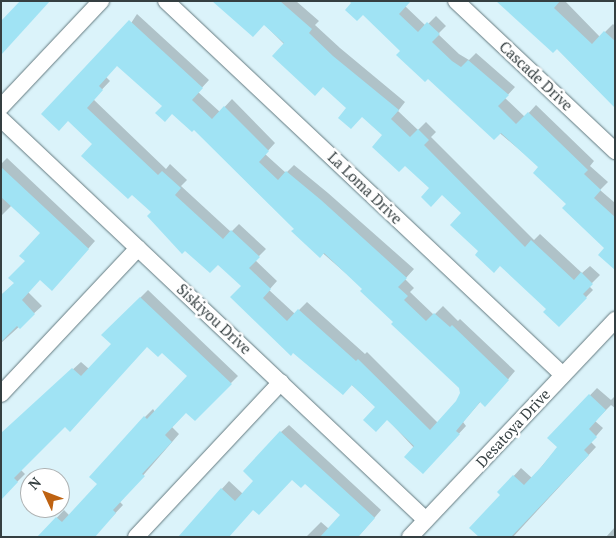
<!DOCTYPE html>
<html>
<head>
<meta charset="utf-8">
<style>
	body { margin:0 }
	#map { position:relative; width:616px; height:538px; overflow:hidden; background:#dbf3fa; font-family:"PT Serif",serif }
	div>[style] { position:absolute }
	.shadow>* { inset:0; background:#0003 }
	.building>* { inset:0; background:#a0e3f4 }
	.roads { filter:drop-shadow(0 0 1px #63797f) drop-shadow(0 0 1px #63797f) }
	.street>* { height:16px; margin:-8px; padding:0 8px; transform-origin:8px; border-radius:8px; background:#fff }
	span { translate:-50% -50%; white-space:nowrap; text-align:center; line-height:1.15; -webkit-text-stroke:5px #fff; paint-order:stroke }
	.street-label { font-size:15px; color:#353f41 }
	.frame { position:absolute; inset:0; border:2px solid #353f41; pointer-events:none }
	.north { position:absolute; left:20px; top:468px; width:50px; height:50px; box-sizing:border-box; background:#fff; border:1px solid #aeb2b3; border-radius:50%; rotate:313deg; font-size:14px; font-weight:700; line-height:20px; text-align:center; color:#353f41 }
	.north::after { content:''; display:block; margin:auto; width:18px; height:22px; background:#be6211; clip-path:polygon(50% 0,100% 100%,50% 72%,0 100%) }
</style>
</head>
<body>
<div id="map">
	<div class="shadow">
		<i style="clip-path:polygon(217px 1px,296px 1px,319px 21px,315px 25px,340px 48px,405px 102px,398px 111px,418px 130px,426px 122px,436px 132px,431px 137px,534px 240px,540px 234px,582px 273px,590px 266px,600px 275px,589px 286px,593px 290px,559px 325px,548px 309px,500px 264px,480px 251px,463px 213px,442px 194px,430px 188px,384px 135px,362px 115px,348px 108px,264px 24px)"></i>
		<i style="clip-path:polygon(355px 1px,405px 6px,426px 26px,436px 16px,446px 26px,438px 34px,459px 54px,469px 60px,476px 53px,515px 87px,505px 98px,525px 117px,536px 105px,594px 161px,590px 166px,608px 182px,600px 190px,615px 203px,615px 267px,606px 247px,540px 167px,402px 51px)"></i>
		<i style="clip-path:polygon(510px 1px,565px 1px,600px 37px,613px 24px,615px 26px,615px 107px)"></i>
		<i style="clip-path:polygon(evenodd,137px 14px,209px 80px,198px 92px,220px 112px,232px 99px,275px 143px,265px 154px,286px 173px,294px 165px,328px 193px,414px 269px,405px 279px,414px 288px,410px 292px,434px 315px,443px 306px,458px 321px,460px 319px,515px 371px,493px 397px,481px 401px,463px 422px,466px 426px,430px 465px,376px 407px,218px 263px,153px 212px,94px 144px,68px 120px,137px 14px,117px 65px,194px 129px,295px 229px,364px 289px,460px 388px,462px 394px,457px 402px,438px 423px,367px 352px,365px 354px,307px 302px,295px 314px,269px 290px,277px 281px,255px 260px,266px 249px,239px 224px,231px 232px,181px 186px,187px 180px,170px 164px,166px 169px,93px 99px,110px 81px,106px 77px,117px 65px)"></i>
		<i style="clip-path:polygon(7px 158px,95px 241px,59px 282px,40px 279px,28px 292px,42px 306px,1px 343px,1px 295px,15px 283px,42px 233px,12px 205px,1px 216px,1px 164px)"></i>
		<i style="clip-path:polygon(148px 290px,238px 376px,195px 419px,187px 411px,172px 427px,179px 434px,120px 502px,123px 505px,93px 537px,39px 537px,64px 510px,70px 516px,99px 484px,91px 477px,145px 417px,153px 409px,155px 412px,188px 376px,162px 351px,148px 345px,20px 469px,25px 474px,1px 498px,1px 435px,81px 362px,89px 369px,113px 344px,103px 335px)"></i>
		<i style="clip-path:polygon(597px 388px,611px 400px,615px 396px,615px 408px,611px 405px,595px 421px,603px 428px,591px 442px,596px 447px,513px 537px,481px 537px,502px 494px,499px 492px,521px 468px,532px 478px,558px 447px,549px 438px)"></i>
		<i style="clip-path:polygon(289px 425px,381px 510px,358px 537px,306px 537px,321px 522px,329px 529px,342px 515px,306px 482px,292px 478px,253px 509px,179px 537px,229px 481px,243px 494px,255px 481px,281px 432px)"></i>
		<i style="clip-path:polygon(615px 527px,615px 537px,606px 537px)"></i>
	</div>
	<div class="building">
		<i style="clip-path:polygon(20px 1px,50px 1px,1px 55px,1px 21px)"></i>
		<i style="clip-path:polygon(212px 1px,280px 1px,312px 29px,309px 33px,333px 56px,399px 110px,391px 119px,410px 137px,418px 129px,429px 140px,424px 145px,525px 247px,531px 240px,574px 280px,581px 272px,593px 284px,583px 294px,587px 298px,559px 327px,543px 312px,546px 309px,500px 266px,494px 273px,475px 255px,478px 251px,450px 225px,461px 213px,442px 195px,431px 207px,421px 197px,429px 188px,405px 166px,399px 172px,372px 147px,382px 135px,362px 117px,351px 129px,338px 118px,346px 108px,323px 87px,315px 96px,272px 56px,284px 43px,264px 25px,253px 37px)"></i>
		<i style="clip-path:polygon(349px 1px,411px 1px,399px 14px,418px 32px,427px 22px,440px 34px,432px 42px,452px 61px,461px 67px,468px 60px,509px 95px,498px 106px,516px 124px,528px 112px,588px 170px,584px 174px,601px 190px,594px 198px,615px 217px,615px 270px,598px 255px,604px 248px,562px 208px,566px 204px,533px 173px,538px 167px,501px 133px,494px 140px,428px 79px,425px 82px,396px 55px,400px 51px,363px 15px,357px 21px,345px 10px,351px 3px)"></i>
		<i style="clip-path:polygon(496px 1px,560px 1px,554px 8px,592px 44px,604px 31px,615px 41px,615px 108px,557px 49px,553px 53px)"></i>
		<i style="clip-path:polygon(evenodd,129px 20px,203px 88px,192px 100px,212px 119px,224px 106px,269px 151px,259px 162px,278px 180px,286px 171px,321px 200px,407px 278px,398px 287px,408px 296px,404px 300px,426px 321px,434px 313px,450px 327px,452px 325px,509px 380px,485px 407px,480px 402px,456px 431px,460px 434px,423px 474px,404px 457px,414px 446px,387px 420px,376px 432px,363px 420px,375px 407px,352px 385px,343px 395px,293px 353px,291px 356px,230px 297px,241px 286px,218px 265px,210px 273px,185px 251px,182px 254px,147px 216px,151px 212px,132px 195px,128px 199px,81px 156px,92px 144px,68px 121px,59px 131px,41px 114px,129px 20px,117px 66px,162px 106px,155px 113px,165px 122px,172px 114px,192px 132px,194px 130px,294px 229px,291px 231px,320px 258px,324px 253px,362px 289px,360px 291px,393px 322px,391px 324px,459px 388px,460px 393px,456px 401px,430px 430px,358px 359px,356px 361px,298px 309px,287px 321px,263px 298px,271px 289px,249px 268px,260px 257px,231px 230px,223px 239px,175px 195px,181px 188px,162px 171px,158px 175px,87px 108px,103px 90px,99px 86px,117px 66px)"></i>
		<i style="clip-path:polygon(1px 167px,89px 249px,52px 291px,40px 280px,22px 300px,35px 314px,20px 329px,17px 326px,1px 342px,1px 295px,14px 283px,8px 278px,25px 261px,19px 256px,40px 233px,1px 197px)"></i>
		<i style="clip-path:polygon(140px 297px,232px 384px,195px 421px,186px 413px,165px 435px,172px 442px,142px 474px,145px 476px,113px 510px,116px 513px,95px 537px,37px 537px,56px 517px,62px 522px,97px 484px,89px 477px,144px 416px,147px 419px,187px 376px,162px 353px,158px 357px,147px 347px,70px 432px,65px 427px,14px 478px,18px 482px,1px 500px,1px 433px,72px 368px,81px 376px,111px 344px,101px 335px)"></i>
		<i style="clip-path:polygon(589px 394px,606px 410px,589px 429px,597px 437px,584px 450px,589px 455px,511px 537px,479px 537px,469px 528px,500px 495px,497px 492px,513px 475px,524px 485px,542px 466px,557px 447px,547px 438px)"></i>
		<i style="clip-path:polygon(280px 431px,375px 518px,358px 537px,320px 537px,340px 515px,305px 484px,301px 488px,292px 480px,259px 515px,253px 510px,229px 537px,178px 537px,221px 488px,235px 501px,253px 481px,243px 471px)"></i>
	</div>
	<div class="roads">
		<div class="street">
			<i style="left:166px;top:1px;width:545px;rotate:43.29deg"></i>
			<i style="left:456px;top:1px;width:219px;rotate:43.3deg"></i>
			<i style="left:1px;top:107px;width:146px;rotate:-46.7deg"></i>
			<i style="left:1px;top:119px;width:584px;rotate:43.34deg"></i>
			<i style="left:1px;top:394px;width:200px;rotate:-46.8deg"></i>
			<i style="left:136px;top:537px;width:212px;rotate:-46.9deg"></i>
			<i style="left:410px;top:537px;width:299px;rotate:-46.6deg"></i>
		</div>
	</div>
	<div class="street-label">
		<span style="left:536px;top:76px;rotate:43deg">Cascade Drive</span>
		<span style="left:365px;top:188px;rotate:44deg">La Loma Drive</span>
		<span style="left:214px;top:319px;rotate:43deg">Siskiyou Drive</span>
		<span style="left:513px;top:428px;rotate:-47deg">Desatoya Drive</span>
	</div>
	<div class="frame"></div>
	<div class="north">N</div>
</div>
</body>
</html>
